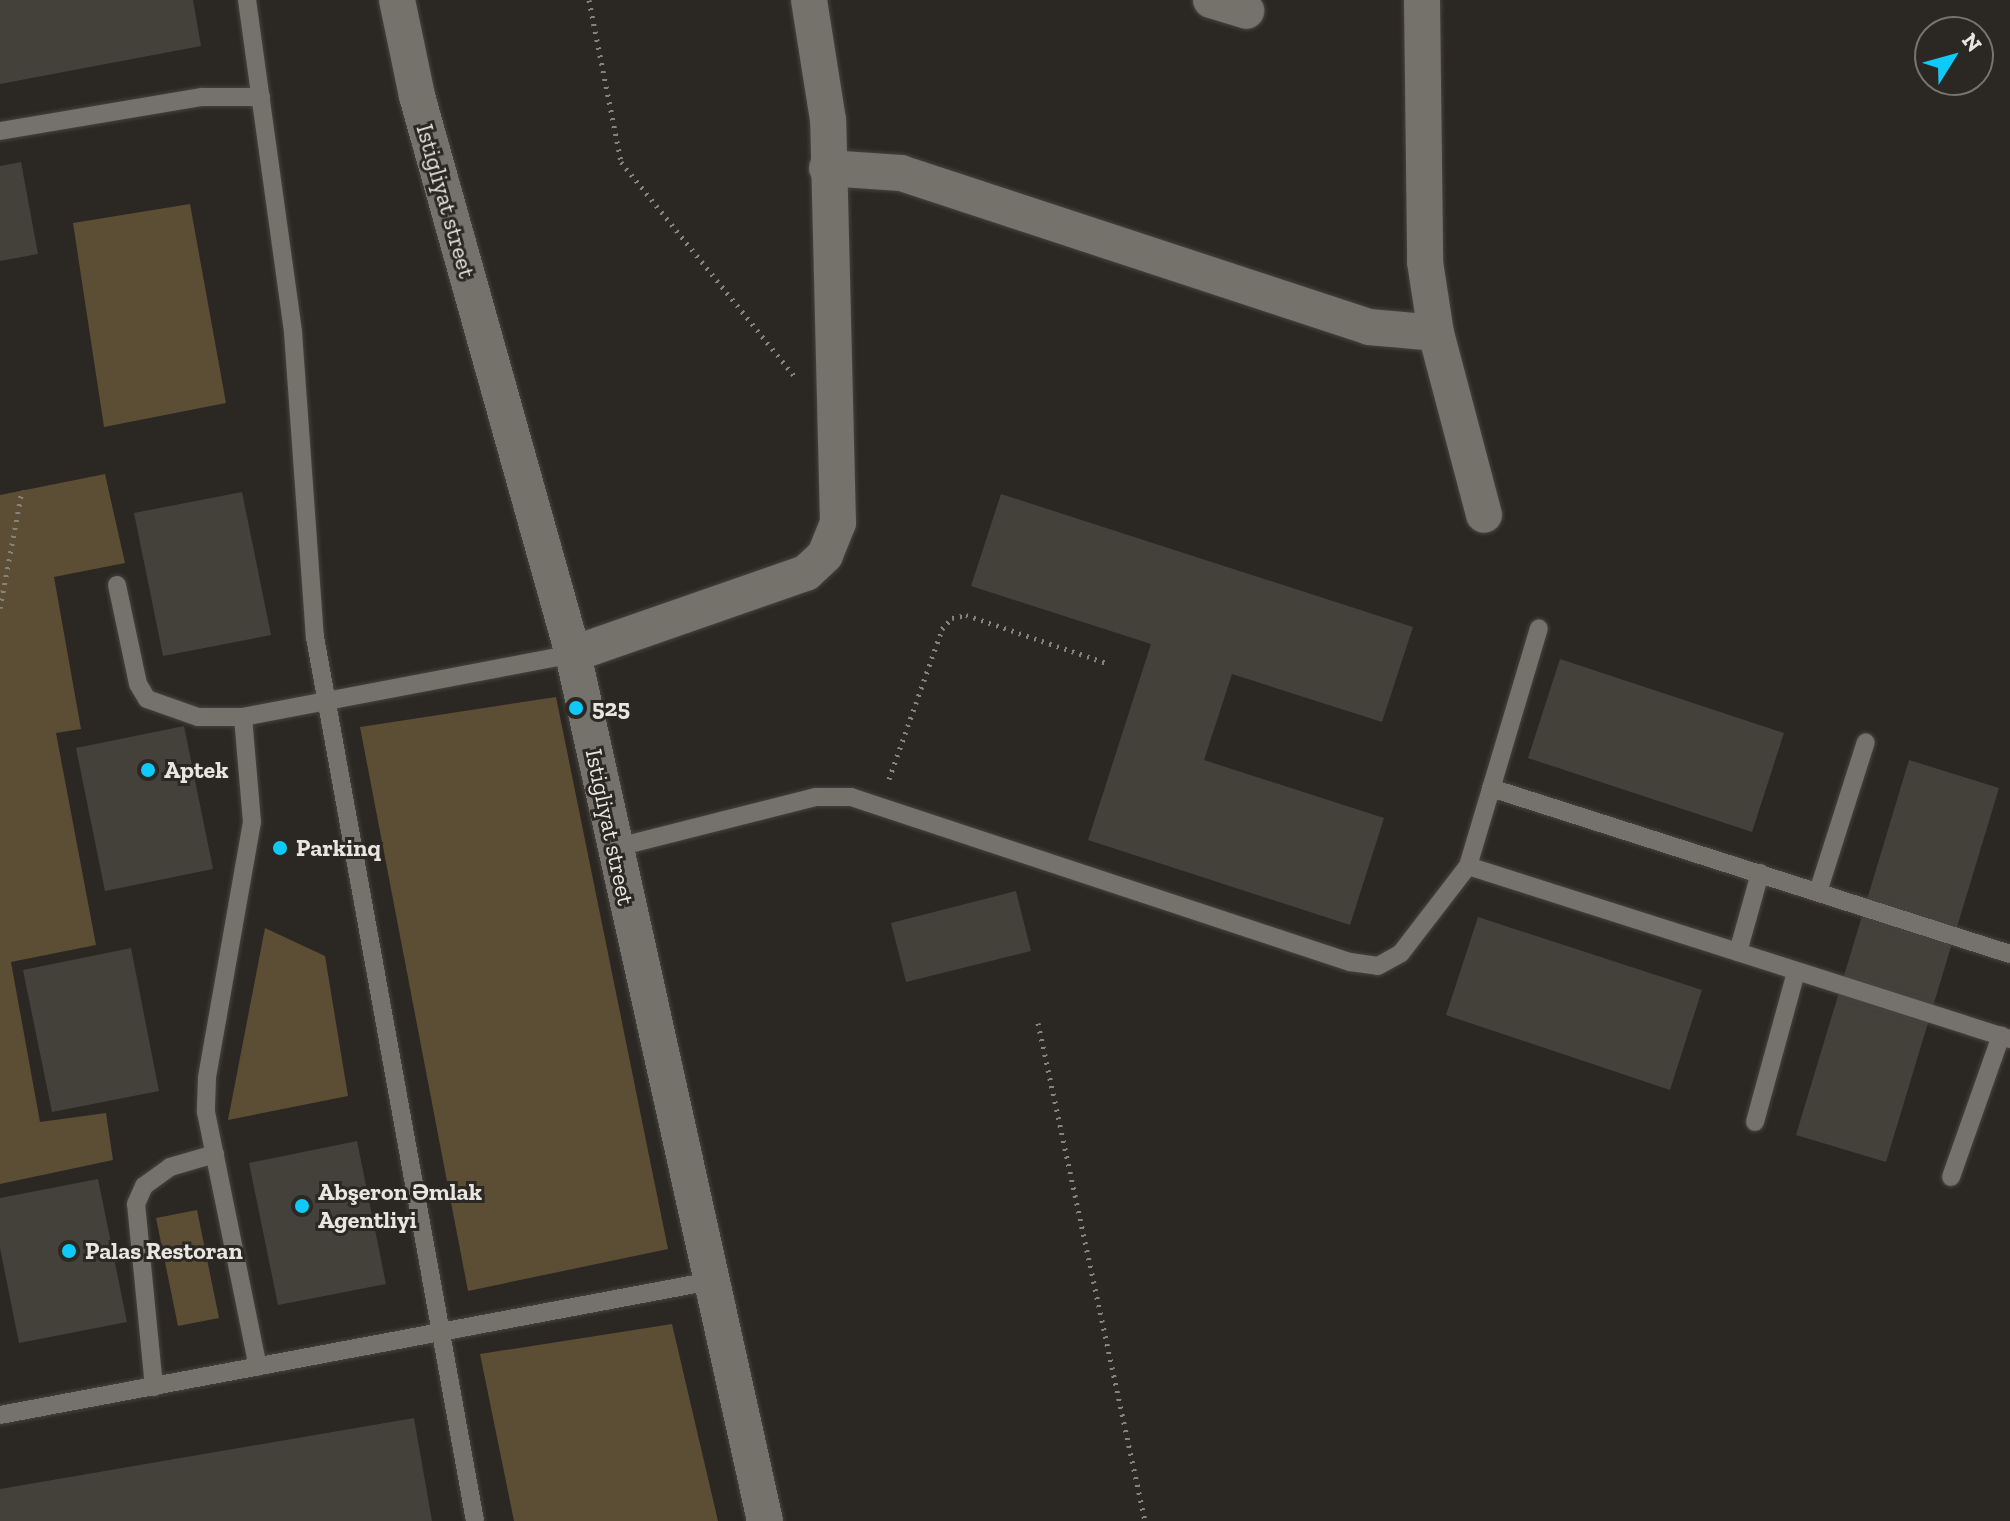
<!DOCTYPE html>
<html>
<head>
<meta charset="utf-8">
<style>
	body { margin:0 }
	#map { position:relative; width:2010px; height:1521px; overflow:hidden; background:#2b2722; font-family:"Zilla Slab",serif }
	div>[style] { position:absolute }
	.green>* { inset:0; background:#5c4d35 }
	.building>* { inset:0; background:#44413b }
	.path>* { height:5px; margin-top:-2.5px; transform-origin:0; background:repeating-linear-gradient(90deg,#86827e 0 2px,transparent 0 8px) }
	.roads { filter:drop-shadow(0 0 2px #46433f) drop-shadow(0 0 2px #46433f) }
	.service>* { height:18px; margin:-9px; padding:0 9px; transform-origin:9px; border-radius:9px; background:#75716b }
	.minor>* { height:36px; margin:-18px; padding:0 18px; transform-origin:18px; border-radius:18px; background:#75716b }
	.dots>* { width:22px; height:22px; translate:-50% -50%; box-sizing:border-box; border:4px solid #2b2722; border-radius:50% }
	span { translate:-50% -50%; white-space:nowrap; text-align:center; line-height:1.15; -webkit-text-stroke:6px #2b2722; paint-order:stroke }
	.street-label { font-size:24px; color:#e8e5e2 }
	.poi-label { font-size:24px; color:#e8e5e2; font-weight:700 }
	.left { translate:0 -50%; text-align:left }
	.north { position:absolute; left:1914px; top:16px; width:80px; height:80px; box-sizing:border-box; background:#2b2722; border:2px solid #77736f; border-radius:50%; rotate:53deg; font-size:22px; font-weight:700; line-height:32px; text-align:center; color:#e8e5e2 }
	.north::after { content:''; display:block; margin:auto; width:28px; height:36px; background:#0dcafa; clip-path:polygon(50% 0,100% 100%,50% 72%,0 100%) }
</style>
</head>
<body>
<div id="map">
	<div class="green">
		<i style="clip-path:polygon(190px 204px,226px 403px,104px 427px,73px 223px)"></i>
		<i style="clip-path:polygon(105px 474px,125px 563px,54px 577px,81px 729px,56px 733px,96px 945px,11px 962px,40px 1122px,106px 1113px,113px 1160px,0 1184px,0 495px)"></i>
		<i style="clip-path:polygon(556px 697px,668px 1249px,468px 1291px,360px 727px)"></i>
		<i style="clip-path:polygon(265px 928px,325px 956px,348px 1096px,228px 1120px)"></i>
		<i style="clip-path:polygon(197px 1210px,219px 1318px,178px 1326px,156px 1218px)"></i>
		<i style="clip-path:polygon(672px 1324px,718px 1521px,514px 1521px,480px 1354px)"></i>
	</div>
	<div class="building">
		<i style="clip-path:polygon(0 0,193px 0,201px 46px,0 84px)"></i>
		<i style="clip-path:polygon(21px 162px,38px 254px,0 261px,0 166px)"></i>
		<i style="clip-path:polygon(242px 492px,271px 635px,163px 656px,134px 513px)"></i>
		<i style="clip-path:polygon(1001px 494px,1413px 627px,1382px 722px,1232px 674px,1204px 760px,1384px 818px,1350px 925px,1088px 840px,1151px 644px,971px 586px)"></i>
		<i style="clip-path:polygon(1560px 659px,1784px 733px,1752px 832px,1528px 758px)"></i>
		<i style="clip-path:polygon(184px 726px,213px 869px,105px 891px,76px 748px)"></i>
		<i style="clip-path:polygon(1909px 760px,1999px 788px,1886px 1162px,1796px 1135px)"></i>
		<i style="clip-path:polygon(1016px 891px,1031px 951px,906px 982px,891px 923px)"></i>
		<i style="clip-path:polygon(1478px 917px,1702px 990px,1670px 1090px,1446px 1015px)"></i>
		<i style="clip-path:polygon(131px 948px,159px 1091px,52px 1112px,23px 970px)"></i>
		<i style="clip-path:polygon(357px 1141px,386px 1284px,278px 1305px,249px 1163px)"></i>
		<i style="clip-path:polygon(98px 1179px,127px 1322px,19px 1343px,0 1248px,0 1198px)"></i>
		<i style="clip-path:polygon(414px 1418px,432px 1521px,0 1521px,0 1489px)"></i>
	</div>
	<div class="path">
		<i style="left:589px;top:0;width:165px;rotate:78.8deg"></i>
		<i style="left:621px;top:162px;width:278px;rotate:51deg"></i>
		<i style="left:0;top:608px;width:120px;rotate:-79.4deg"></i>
		<i style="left:889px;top:779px;width:159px;rotate:-70.5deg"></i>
		<i style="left:942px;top:629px;width:15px;rotate:-48deg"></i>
		<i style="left:952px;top:618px;width:14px;rotate:-12deg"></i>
		<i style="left:966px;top:615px;width:149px;rotate:18.8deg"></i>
		<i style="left:1038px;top:1023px;width:509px;rotate:77.87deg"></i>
	</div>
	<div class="roads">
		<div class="service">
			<i style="left:247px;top:0;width:335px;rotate:82.1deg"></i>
			<i style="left:293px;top:332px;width:306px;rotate:85.9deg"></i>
			<i style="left:315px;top:637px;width:898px;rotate:79.74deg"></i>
			<i style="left:0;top:131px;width:205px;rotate:-9.6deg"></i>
			<i style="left:202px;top:97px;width:59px"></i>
			<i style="left:117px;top:585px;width:101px;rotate:78deg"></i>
			<i style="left:138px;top:684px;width:17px;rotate:59deg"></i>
			<i style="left:147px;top:699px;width:54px;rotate:19.4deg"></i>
			<i style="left:198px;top:717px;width:45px"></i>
			<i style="left:243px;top:717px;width:336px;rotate:-10.8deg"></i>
			<i style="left:243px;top:717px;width:105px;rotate:85.1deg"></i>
			<i style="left:252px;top:822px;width:260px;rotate:100deg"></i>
			<i style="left:207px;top:1078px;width:34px;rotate:92deg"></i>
			<i style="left:206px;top:1112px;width:260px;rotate:78.5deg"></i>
			<i style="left:1491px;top:788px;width:545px;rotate:17.74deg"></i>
			<i style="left:614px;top:848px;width:208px;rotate:-14.2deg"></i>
			<i style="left:816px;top:797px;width:35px"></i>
			<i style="left:851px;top:797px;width:526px;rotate:18.3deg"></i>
			<i style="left:1350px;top:962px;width:28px;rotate:8deg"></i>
			<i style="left:1378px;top:966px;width:26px;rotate:-29deg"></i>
			<i style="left:1401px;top:953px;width:110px;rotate:-52.4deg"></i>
			<i style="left:1468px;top:866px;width:248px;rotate:-73.4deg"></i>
			<i style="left:1468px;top:866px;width:569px;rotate:17.7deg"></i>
			<i style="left:1818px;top:892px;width:157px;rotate:-72.3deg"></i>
			<i style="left:1738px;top:952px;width:82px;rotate:-74.4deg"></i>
			<i style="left:1755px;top:1122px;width:156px;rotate:-74.7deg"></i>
			<i style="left:1951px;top:1177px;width:150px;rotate:-70.5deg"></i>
			<i style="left:154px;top:1387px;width:184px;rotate:-95.6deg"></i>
			<i style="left:136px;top:1204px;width:20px;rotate:-66deg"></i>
			<i style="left:144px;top:1186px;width:32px;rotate:-36deg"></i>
			<i style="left:170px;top:1167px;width:47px;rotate:-16.1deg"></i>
			<i style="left:0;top:1415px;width:724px;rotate:-10.67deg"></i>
		</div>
		<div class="minor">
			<i style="left:397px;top:0;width:98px;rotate:78.2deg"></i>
			<i style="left:417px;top:96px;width:579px;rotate:74.38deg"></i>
			<i style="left:573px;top:654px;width:888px;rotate:77.51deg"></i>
			<i style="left:1211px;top:0;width:37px;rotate:17deg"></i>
			<i style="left:1422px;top:0;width:262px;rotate:89.3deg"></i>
			<i style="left:1425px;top:262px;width:72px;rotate:81.2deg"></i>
			<i style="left:1436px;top:333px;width:188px;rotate:75.2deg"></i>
			<i style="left:827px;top:168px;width:74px;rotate:3.9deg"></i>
			<i style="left:901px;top:173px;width:493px;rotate:18.2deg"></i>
			<i style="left:1369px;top:327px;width:67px;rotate:5.1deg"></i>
			<i style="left:573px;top:654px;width:247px;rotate:-19.2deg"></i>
			<i style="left:806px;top:573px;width:26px;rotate:-43deg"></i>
			<i style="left:825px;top:555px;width:35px;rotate:-68deg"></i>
			<i style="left:838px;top:523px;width:403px;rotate:-91.4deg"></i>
			<i style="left:828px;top:120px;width:121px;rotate:-99deg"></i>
		</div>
	</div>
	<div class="dots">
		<i style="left:576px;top:708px;background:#0dcafa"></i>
		<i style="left:148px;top:770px;background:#0dcafa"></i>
		<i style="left:280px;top:848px;background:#0dcafa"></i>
		<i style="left:302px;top:1206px;background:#0dcafa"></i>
		<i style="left:69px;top:1251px;background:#0dcafa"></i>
	</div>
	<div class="street-label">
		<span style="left:446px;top:201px;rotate:74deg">Istigliyat street</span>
		<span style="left:610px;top:827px;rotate:78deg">Istigliyat street</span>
	</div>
	<div class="poi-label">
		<span class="left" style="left:592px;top:708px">525</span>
		<span class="left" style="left:164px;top:770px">Aptek</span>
		<span class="left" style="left:296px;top:848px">Parkinq</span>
		<span class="left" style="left:318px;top:1206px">Abşeron Əmlak<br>Agentliyi</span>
		<span class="left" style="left:85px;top:1251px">Palas Restoran</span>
	</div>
	<div class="north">N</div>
</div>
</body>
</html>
